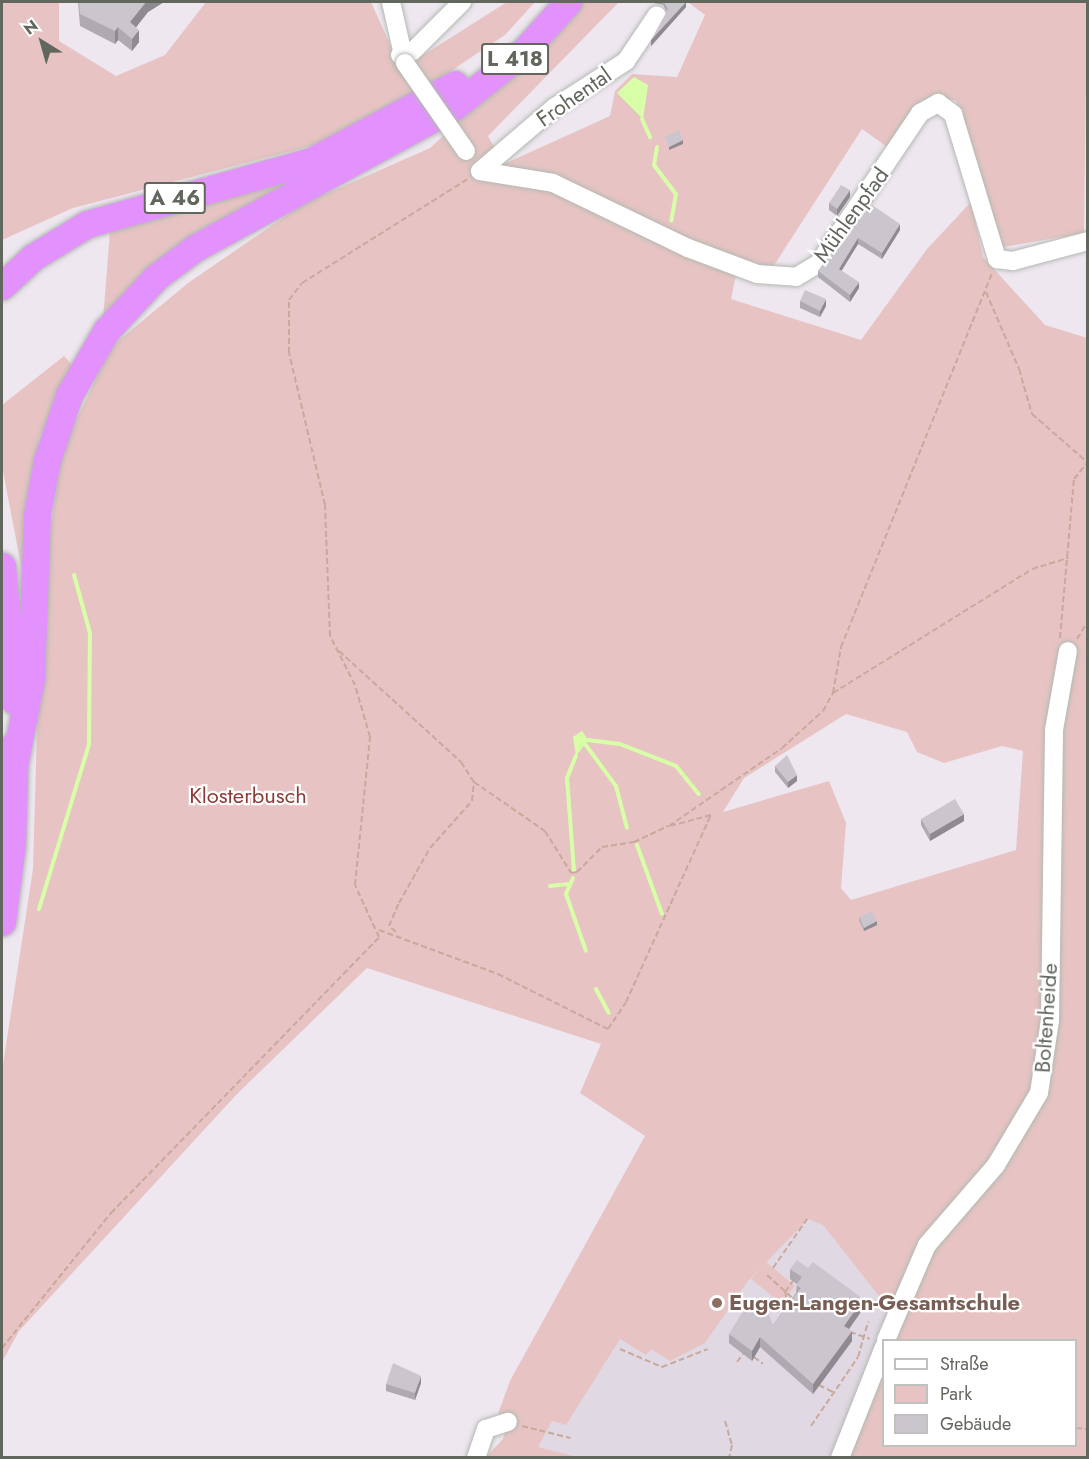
<!DOCTYPE html>
<html>
<head>
<meta charset="utf-8">
<style>
	body { margin:0 }
	#map { position:relative; width:1089px; height:1459px; overflow:hidden; background:#eee7f0; font-family:Jost,sans-serif }
	div>[style] { position:absolute }
	.education>* { inset:0; background:#e0d8e3 }
	.green>* { inset:0; background:#e7c4c3 }
	.water>* { inset:0; background:#d8ffa8 }
	.stream>* { height:4px; margin:-2px; padding:0 2px; transform-origin:2px; border-radius:2px; background:#d8ffa8 }
	.path>* { height:2px; margin-top:-1px; transform-origin:0; background:repeating-linear-gradient(90deg,#c8a99c 0 6px,transparent 0 9px) }
	.roads { filter:drop-shadow(0 0 2px #b4b9b2) drop-shadow(0 0 2px #b4b9b2) }
	.minor>* { height:18px; margin:-9px; padding:0 9px; transform-origin:9px; border-radius:9px; background:#fff }
	.highway>* { height:27px; margin:-13.5px; padding:0 13.5px; transform-origin:13.5px; border-radius:13.5px; background:#e391fd }
	.bridges { filter:drop-shadow(0 0 2px #b4b9b2) drop-shadow(0 0 2px #b4b9b2) }
	.minor-bridge>* { height:18px; margin:-9px; padding:0 9px; transform-origin:9px; border-radius:9px; background:#fff }
	.wall>* { inset:0; background:#afa9b1 }
	.shaded-wall>* { inset:0; background:#8e8a90 }
	.building>* { inset:0; background:#cbc5ce }
	.dots>* { width:16px; height:16px; translate:-50% -50%; box-sizing:border-box; border:3px solid #fff; border-radius:50% }
	span { translate:-50% -50%; white-space:nowrap; text-align:center; line-height:1.15; -webkit-text-stroke:4.5px #fff; paint-order:stroke }
	.shield-label span { padding:2px 4px; background:#fff; border:2px solid; border-radius:4px; -webkit-text-stroke-width:0 }
	.shield-label { font-size:21px; color:#62675e; font-weight:700 }
	.street-label { font-size:22px; color:#62675e }
	.park-label { font-size:22px; color:#8c3c37 }
	.education-label { font-size:22px; color:#785e54; font-weight:700 }
	.left { translate:0 -50%; text-align:left }
	.frame { position:absolute; inset:0; border:3px solid #62675e; pointer-events:none }
	.legend { position:absolute; left:882px; top:1339px; width:195px; height:108px; box-sizing:border-box; background:#fff; border:2px solid #c0c2bf; margin:0; padding:8px 10px; list-style:none; font-size:18px; color:#62675e }
	.legend li { display:flex; align-items:center; gap:12px; height:30px }
	.legend b { width:30px; border:2px solid #c0c2bf }
	.north { position:absolute; left:12px; top:12px; width:60px; height:60px; -webkit-text-stroke:4px #fff; paint-order:stroke; rotate:323deg; font-size:16px; font-weight:700; line-height:24px; text-align:center; color:#62675e }
	.north::after { content:''; display:block; margin:auto; width:21px; height:27px; background:#62675e; clip-path:polygon(50% 0,100% 100%,50% 72%,0 100%) }
</style>
</head>
<body>
<div id="map">
	<div class="education">
		<i style="clip-path:polygon(646px 1136px,823px 1225px,892px 1313px,835px 1457px,578px 1457px,503px 1439px,508px 1423px,498px 1414px,510px 1381px)"></i>
	</div>
	<div class="green">
		<i style="clip-path:polygon(2px 2px,59px 2px,59px 41px,116px 76px,165px 55px,206px 2px,371px 2px,401px 69px,507px 2px,535px 2px,505px 35px,356px 134px,73px 208px,2px 240px)"></i>
		<i style="clip-path:polygon(evenodd,582px 2px,619px 2px,488px 136px,504px 164px,610px 116px,615px 91px,632px 74px,677px 77px,705px 15px,688px 2px,1087px 2px,1084px 233px,1003px 247px,956px 101px,934px 95px,912px 111px,890px 149px,862px 129px,771px 270px,674px 233px,668px 249px,736px 275px,731px 299px,861px 340px,927px 249px,971px 202px,983px 257px,1045px 325px,1087px 338px,1087px 1457px,835px 1457px,892px 1313px,823px 1225px,808px 1219px,748px 1281px,705px 1343px,670px 1361px,651px 1349px,646px 1355px,620px 1339px,566px 1425px,552px 1421px,538px 1447px,578px 1457px,486px 1457px,503px 1439px,508px 1423px,498px 1414px,510px 1381px,645px 1136px,580px 1093px,601px 1044px,367px 968px,237px 1094px,19px 1331px,2px 1362px,2px 1071px,33px 869px,41px 589px,63px 448px,111px 347px,188px 283px,303px 204px,430px 148px,564px 25px,582px 2px,846px 714px,907px 732px,917px 752px,944px 763px,1002px 746px,1023px 751px,1016px 850px,851px 900px,841px 888px,846px 823px,829px 781px,723px 812px,744px 778px,846px 714px,582px 2px,884px 1340px,1076px 1340px,1076px 1446px,884px 1446px,884px 1340px)"></i>
		<i style="clip-path:polygon(310px 175px,103px 320px,110px 231px)"></i>
		<i style="clip-path:polygon(64px 356px,76px 369px,39px 438px,24px 581px,2px 466px,2px 405px)"></i>
		<i style="clip-path:polygon(766px 1262px,795px 1286px,781px 1303px,751px 1279px)"></i>
	</div>
	<div class="water">
		<i style="clip-path:polygon(634px 77px,648px 85px,643px 119px,617px 93px)"></i>
		<i style="clip-path:polygon(582px 731px,588px 740px,576px 756px,573px 737px)"></i>
	</div>
	<div class="stream">
		<i style="left:642px;top:119px;width:20px;rotate:66deg"></i>
		<i style="left:657px;top:147px;width:18px;rotate:99deg"></i>
		<i style="left:654px;top:165px;width:36px;rotate:53deg"></i>
		<i style="left:676px;top:194px;width:27px;rotate:100deg"></i>
		<i style="left:588px;top:740px;width:32px;rotate:7deg"></i>
		<i style="left:620px;top:744px;width:60px;rotate:21.4deg"></i>
		<i style="left:676px;top:766px;width:36px;rotate:51deg"></i>
		<i style="left:585px;top:744px;width:52px;rotate:53.6deg"></i>
		<i style="left:616px;top:786px;width:43px;rotate:75.3deg"></i>
		<i style="left:637px;top:845px;width:73px;rotate:70.1deg"></i>
		<i style="left:574px;top:871px;width:93px;rotate:-94.3deg"></i>
		<i style="left:567px;top:778px;width:24px;rotate:-68deg"></i>
		<i style="left:573px;top:878px;width:17px;rotate:114deg"></i>
		<i style="left:566px;top:894px;width:60px;rotate:70.7deg"></i>
		<i style="left:550px;top:886px;width:18px;rotate:-6deg"></i>
		<i style="left:39px;top:909px;width:172px;rotate:-73.1deg"></i>
		<i style="left:89px;top:744px;width:111px;rotate:-89.5deg"></i>
		<i style="left:90px;top:633px;width:60px;rotate:-105.4deg"></i>
		<i style="left:596px;top:989px;width:27px;rotate:62deg"></i>
	</div>
	<div class="path">
		<i style="left:986px;top:292px;width:84px;rotate:66.8deg"></i>
		<i style="left:1019px;top:369px;width:47px;rotate:73.9deg"></i>
		<i style="left:1032px;top:414px;width:73px;rotate:41.1deg"></i>
		<i style="left:1060px;top:638px;width:160px;rotate:-85deg"></i>
		<i style="left:1074px;top:479px;width:22px;rotate:-51deg"></i>
		<i style="left:1077px;top:639px;width:21px;rotate:-59deg"></i>
		<i style="left:339px;top:651px;width:165px;rotate:42.3deg"></i>
		<i style="left:461px;top:762px;width:24px;rotate:57deg"></i>
		<i style="left:833px;top:693px;width:234px;rotate:-31.9deg"></i>
		<i style="left:1032px;top:569px;width:38px;rotate:-17deg"></i>
		<i style="left:379px;top:930px;width:127px;rotate:20.3deg"></i>
		<i style="left:498px;top:974px;width:123px;rotate:26.6deg"></i>
		<i style="left:608px;top:1029px;width:32px;rotate:-56deg"></i>
		<i style="left:626px;top:1002px;width:205px;rotate:-65.6deg"></i>
		<i style="left:711px;top:815px;width:42px;rotate:165deg"></i>
		<i style="left:396px;top:932px;width:9px;rotate:-139deg"></i>
		<i style="left:389px;top:926px;width:25px;rotate:-67deg"></i>
		<i style="left:399px;top:903px;width:63px;rotate:-60.6deg"></i>
		<i style="left:430px;top:848px;width:63px;rotate:-48.2deg"></i>
		<i style="left:472px;top:801px;width:19px;rotate:-84deg"></i>
		<i style="left:474px;top:782px;width:86px;rotate:34.6deg"></i>
		<i style="left:545px;top:831px;width:49px;rotate:58.2deg"></i>
		<i style="left:571px;top:873px;width:6px;rotate:-9deg"></i>
		<i style="left:577px;top:872px;width:35px;rotate:-45deg"></i>
		<i style="left:602px;top:847px;width:32px;rotate:-9deg"></i>
		<i style="left:634px;top:842px;width:38px;rotate:-25deg"></i>
		<i style="left:669px;top:826px;width:137px;rotate:-34.6deg"></i>
		<i style="left:782px;top:748px;width:55px;rotate:-42.1deg"></i>
		<i style="left:823px;top:711px;width:21px;rotate:-61deg"></i>
		<i style="left:833px;top:693px;width:47px;rotate:-80.1deg"></i>
		<i style="left:841px;top:647px;width:403px;rotate:-68deg"></i>
		<i style="left:773px;top:1268px;width:60px;rotate:-55.2deg"></i>
		<i style="left:767px;top:1275px;width:38px;rotate:42deg"></i>
		<i style="left:789px;top:1306px;width:15px;rotate:-106deg"></i>
		<i style="left:785px;top:1292px;width:14px;rotate:-54deg"></i>
		<i style="left:850px;top:1332px;width:21px;rotate:19deg"></i>
		<i style="left:2px;top:1348px;width:174px;rotate:-51.1deg"></i>
		<i style="left:111px;top:1213px;width:385px;rotate:-45.8deg"></i>
		<i style="left:379px;top:937px;width:57px;rotate:-114.8deg"></i>
		<i style="left:355px;top:885px;width:149px;rotate:-84.2deg"></i>
		<i style="left:370px;top:737px;width:54px;rotate:-106.1deg"></i>
		<i style="left:355px;top:685px;width:55px;rotate:-117deg"></i>
		<i style="left:330px;top:636px;width:131px;rotate:-92.2deg"></i>
		<i style="left:325px;top:505px;width:156px;rotate:-103.3deg"></i>
		<i style="left:289px;top:353px;width:53px;rotate:-90deg"></i>
		<i style="left:289px;top:300px;width:21px;rotate:-53deg"></i>
		<i style="left:302px;top:283px;width:196px;rotate:-32.1deg"></i>
		<i style="left:620px;top:1349px;width:46px;rotate:23.2deg"></i>
		<i style="left:662px;top:1367px;width:49px;rotate:-21.4deg"></i>
		<i style="left:754px;top:1357px;width:11px;rotate:38deg"></i>
		<i style="left:737px;top:1362px;width:10px;rotate:-53deg"></i>
		<i style="left:819px;top:1385px;width:18px;rotate:27deg"></i>
		<i style="left:725px;top:1421px;width:25px;rotate:74deg"></i>
		<i style="left:732px;top:1445px;width:13px;rotate:103deg"></i>
		<i style="left:522px;top:1426px;width:50px;rotate:13.8deg"></i>
		<i style="left:811px;top:1426px;width:83px;rotate:-55.7deg"></i>
		<i style="left:858px;top:1357px;width:37px;rotate:-74deg"></i>
		<i style="left:1076px;top:1428px;width:12px;rotate:5deg"></i>
	</div>
	<div class="roads">
		<div class="minor">
			<i style="left:391px;top:2px;width:63px;rotate:77.1deg"></i>
			<i style="left:400px;top:55px;width:12px;rotate:-14deg"></i>
			<i style="left:412px;top:52px;width:71px;rotate:-45deg"></i>
			<i style="left:480px;top:171px;width:74px;rotate:9.3deg"></i>
			<i style="left:553px;top:183px;width:150px;rotate:25.7deg"></i>
			<i style="left:688px;top:248px;width:74px;rotate:20.6deg"></i>
			<i style="left:757px;top:274px;width:39px;rotate:4deg"></i>
			<i style="left:796px;top:277px;width:27px;rotate:-31deg"></i>
			<i style="left:819px;top:263px;width:181px;rotate:-56deg"></i>
			<i style="left:920px;top:113px;width:21px;rotate:-29deg"></i>
			<i style="left:938px;top:103px;width:19px;rotate:36deg"></i>
			<i style="left:953px;top:114px;width:152px;rotate:73.1deg"></i>
			<i style="left:997px;top:259px;width:16px;rotate:7deg"></i>
			<i style="left:1013px;top:261px;width:78px;rotate:-14.9deg"></i>
			<i style="left:480px;top:171px;width:99px;rotate:-40.5deg"></i>
			<i style="left:555px;top:107px;width:85px;rotate:-32.9deg"></i>
			<i style="left:626px;top:61px;width:55px;rotate:-56deg"></i>
			<i style="left:886px;top:1340px;width:103px;rotate:-66.7deg"></i>
			<i style="left:927px;top:1245px;width:106px;rotate:-49.2deg"></i>
			<i style="left:996px;top:1165px;width:84px;rotate:-59.2deg"></i>
			<i style="left:1039px;top:1093px;width:74px;rotate:-81.4deg"></i>
			<i style="left:1050px;top:1020px;width:290px;rotate:-89.2deg"></i>
			<i style="left:1054px;top:730px;width:80px;rotate:-80deg"></i>
			<i style="left:476px;top:1458px;width:31px;rotate:-71deg"></i>
			<i style="left:486px;top:1429px;width:23px;rotate:-18deg"></i>
			<i style="left:840px;top:1458px;width:119px;rotate:-68.4deg"></i>
		</div>
		<div class="highway">
			<i style="left:2px;top:286px;width:42px;rotate:-43.1deg"></i>
			<i style="left:33px;top:257px;width:63px;rotate:-31.4deg"></i>
			<i style="left:87px;top:224px;width:233px;rotate:-15.7deg"></i>
			<i style="left:311px;top:161px;width:163px;rotate:-28.1deg"></i>
			<i style="left:2px;top:566px;width:135px;rotate:84.9deg"></i>
			<i style="left:15px;top:761px;width:84px;rotate:-79deg"></i>
			<i style="left:31px;top:679px;width:165px;rotate:-87.9deg"></i>
			<i style="left:37px;top:514px;width:55px;rotate:-79.5deg"></i>
			<i style="left:47px;top:460px;width:69px;rotate:-71.3deg"></i>
			<i style="left:69px;top:395px;width:74px;rotate:-60deg"></i>
			<i style="left:106px;top:331px;width:74px;rotate:-47.2deg"></i>
			<i style="left:156px;top:277px;width:49px;rotate:-36.6deg"></i>
			<i style="left:195px;top:248px;width:295px;rotate:-28.6deg"></i>
			<i style="left:454px;top:107px;width:90px;rotate:-38.7deg"></i>
			<i style="left:524px;top:51px;width:66px;rotate:-48.1deg"></i>
			<i style="left:2px;top:922px;width:79px;rotate:-82.7deg"></i>
			<i style="left:12px;top:844px;width:100px;rotate:-88.3deg"></i>
		</div>
	</div>
	<div class="bridges">
		<div class="minor-bridge">
			<i style="left:405px;top:63px;width:107px;rotate:55.3deg"></i>
		</div>
	</div>
	<div class="wall">
		<i style="clip-path:polygon(78px 2px,164px 2px,148px 12px,136px 27px,139px 42px,132px 51px,118px 40px,115px 44px,80px 26px)"></i>
		<i style="clip-path:polygon(648px 2px,686px 2px,686px 7px,651px 46px,667px 12px,663px 5px)"></i>
		<i style="clip-path:polygon(850px 197px,837px 216px,829px 210px,829px 203px)"></i>
		<i style="clip-path:polygon(869px 203px,900px 230px,882px 259px,858px 244px,841px 271px,859px 288px,850px 302px,818px 277px,818px 271px)"></i>
		<i style="clip-path:polygon(800px 301px,826px 306px,820px 317px,800px 308px)"></i>
		<i style="clip-path:polygon(775px 766px,797px 781px,788px 788px,775px 772px)"></i>
		<i style="clip-path:polygon(921px 819px,964px 821px,930px 841px,921px 825px)"></i>
		<i style="clip-path:polygon(859px 917px,877px 925px,864px 931px,859px 920px)"></i>
		<i style="clip-path:polygon(790px 1269px,863px 1309px,849px 1329px,852px 1341px,813px 1394px,760px 1347px,752px 1361px,729px 1343px,729px 1334px,773px 1325px,796px 1293px,797px 1284px,790px 1279px)"></i>
		<i style="clip-path:polygon(421px 1383px,415px 1400px,386px 1391px,386px 1384px)"></i>
	</div>
	<div class="shaded-wall">
		<i style="clip-path:polygon(146px 2px,164px 2px,148px 12px,130px 35px,130px 22px)"></i>
		<i style="clip-path:polygon(686px 2px,686px 7px,651px 46px,651px 40px)"></i>
		<i style="clip-path:polygon(118px 27px,118px 40px,115px 44px,115px 31px)"></i>
		<i style="clip-path:polygon(139px 30px,139px 42px,132px 51px,132px 39px)"></i>
		<i style="clip-path:polygon(683px 140px,683px 144px,669px 150px,669px 147px)"></i>
		<i style="clip-path:polygon(850px 190px,850px 197px,837px 216px,837px 209px)"></i>
		<i style="clip-path:polygon(900px 224px,900px 230px,882px 259px,882px 253px)"></i>
		<i style="clip-path:polygon(858px 238px,858px 244px,839px 275px,839px 269px)"></i>
		<i style="clip-path:polygon(859px 282px,859px 288px,850px 302px,850px 295px)"></i>
		<i style="clip-path:polygon(826px 299px,826px 306px,820px 317px,820px 311px)"></i>
		<i style="clip-path:polygon(797px 775px,797px 781px,788px 788px,788px 782px)"></i>
		<i style="clip-path:polygon(964px 814px,964px 821px,930px 841px,930px 834px)"></i>
		<i style="clip-path:polygon(877px 921px,877px 925px,864px 931px,864px 928px)"></i>
		<i style="clip-path:polygon(863px 1299px,863px 1309px,844px 1336px,844px 1326px)"></i>
		<i style="clip-path:polygon(852px 1331px,852px 1341px,813px 1394px,813px 1384px)"></i>
		<i style="clip-path:polygon(760px 1337px,760px 1347px,752px 1361px,752px 1351px)"></i>
		<i style="clip-path:polygon(421px 1376px,421px 1383px,415px 1400px,415px 1393px)"></i>
	</div>
	<div class="building">
		<i style="clip-path:polygon(79px 2px,146px 2px,130px 22px,139px 30px,132px 39px,118px 27px,115px 31px,80px 14px)"></i>
		<i style="clip-path:polygon(664px 2px,686px 2px,651px 40px,668px 9px)"></i>
		<i style="clip-path:polygon(679px 130px,683px 140px,669px 147px,665px 137px)"></i>
		<i style="clip-path:polygon(841px 185px,850px 190px,837px 209px,829px 203px)"></i>
		<i style="clip-path:polygon(869px 203px,900px 224px,882px 253px,858px 238px,839px 269px,859px 282px,850px 295px,818px 271px)"></i>
		<i style="clip-path:polygon(805px 290px,826px 299px,820px 311px,800px 301px)"></i>
		<i style="clip-path:polygon(787px 755px,797px 775px,788px 782px,775px 766px)"></i>
		<i style="clip-path:polygon(955px 799px,964px 814px,930px 834px,921px 819px)"></i>
		<i style="clip-path:polygon(872px 911px,877px 921px,864px 928px,859px 917px)"></i>
		<i style="clip-path:polygon(797px 1260px,808px 1268px,813px 1262px,863px 1299px,844px 1326px,852px 1331px,813px 1384px,760px 1337px,752px 1351px,729px 1334px,750px 1300px,764px 1302px,773px 1325px,801px 1288px,796px 1285px,802px 1277px,790px 1269px)"></i>
		<i style="clip-path:polygon(393px 1363px,421px 1376px,415px 1393px,386px 1384px)"></i>
	</div>
	<div class="dots">
		<i style="left:717px;top:1303px;background:#8d6e63"></i>
	</div>
	<div class="shield-label">
		<span style="left:515px;top:59px">L 418</span>
		<span style="left:175px;top:198px">A 46</span>
	</div>
	<div class="street-label">
		<span style="left:574px;top:97px;rotate:-35deg">Frohental</span>
		<span style="left:851px;top:215px;rotate:-54deg">Mühlenpfad</span>
		<span style="left:1046px;top:1018px;rotate:-86deg">Boltenheide</span>
	</div>
	<div class="park-label">
		<span style="left:248px;top:796px">Klosterbusch</span>
	</div>
	<div class="education-label">
		<span class="left" style="left:729px;top:1303px">Eugen-Langen-Gesamtschule</span>
	</div>
	<div class="frame"></div>
	<ul class="legend">
	<li><b style="height:8px;background:#fff"></b>Straße</li>
	<li><b style="height:16px;background:#e7c4c3"></b>Park</li>
	<li><b style="height:16px;background:#cbc5ce"></b>Gebäude</li>
	</ul>
	<div class="north">N</div>
</div>
</body>
</html>
